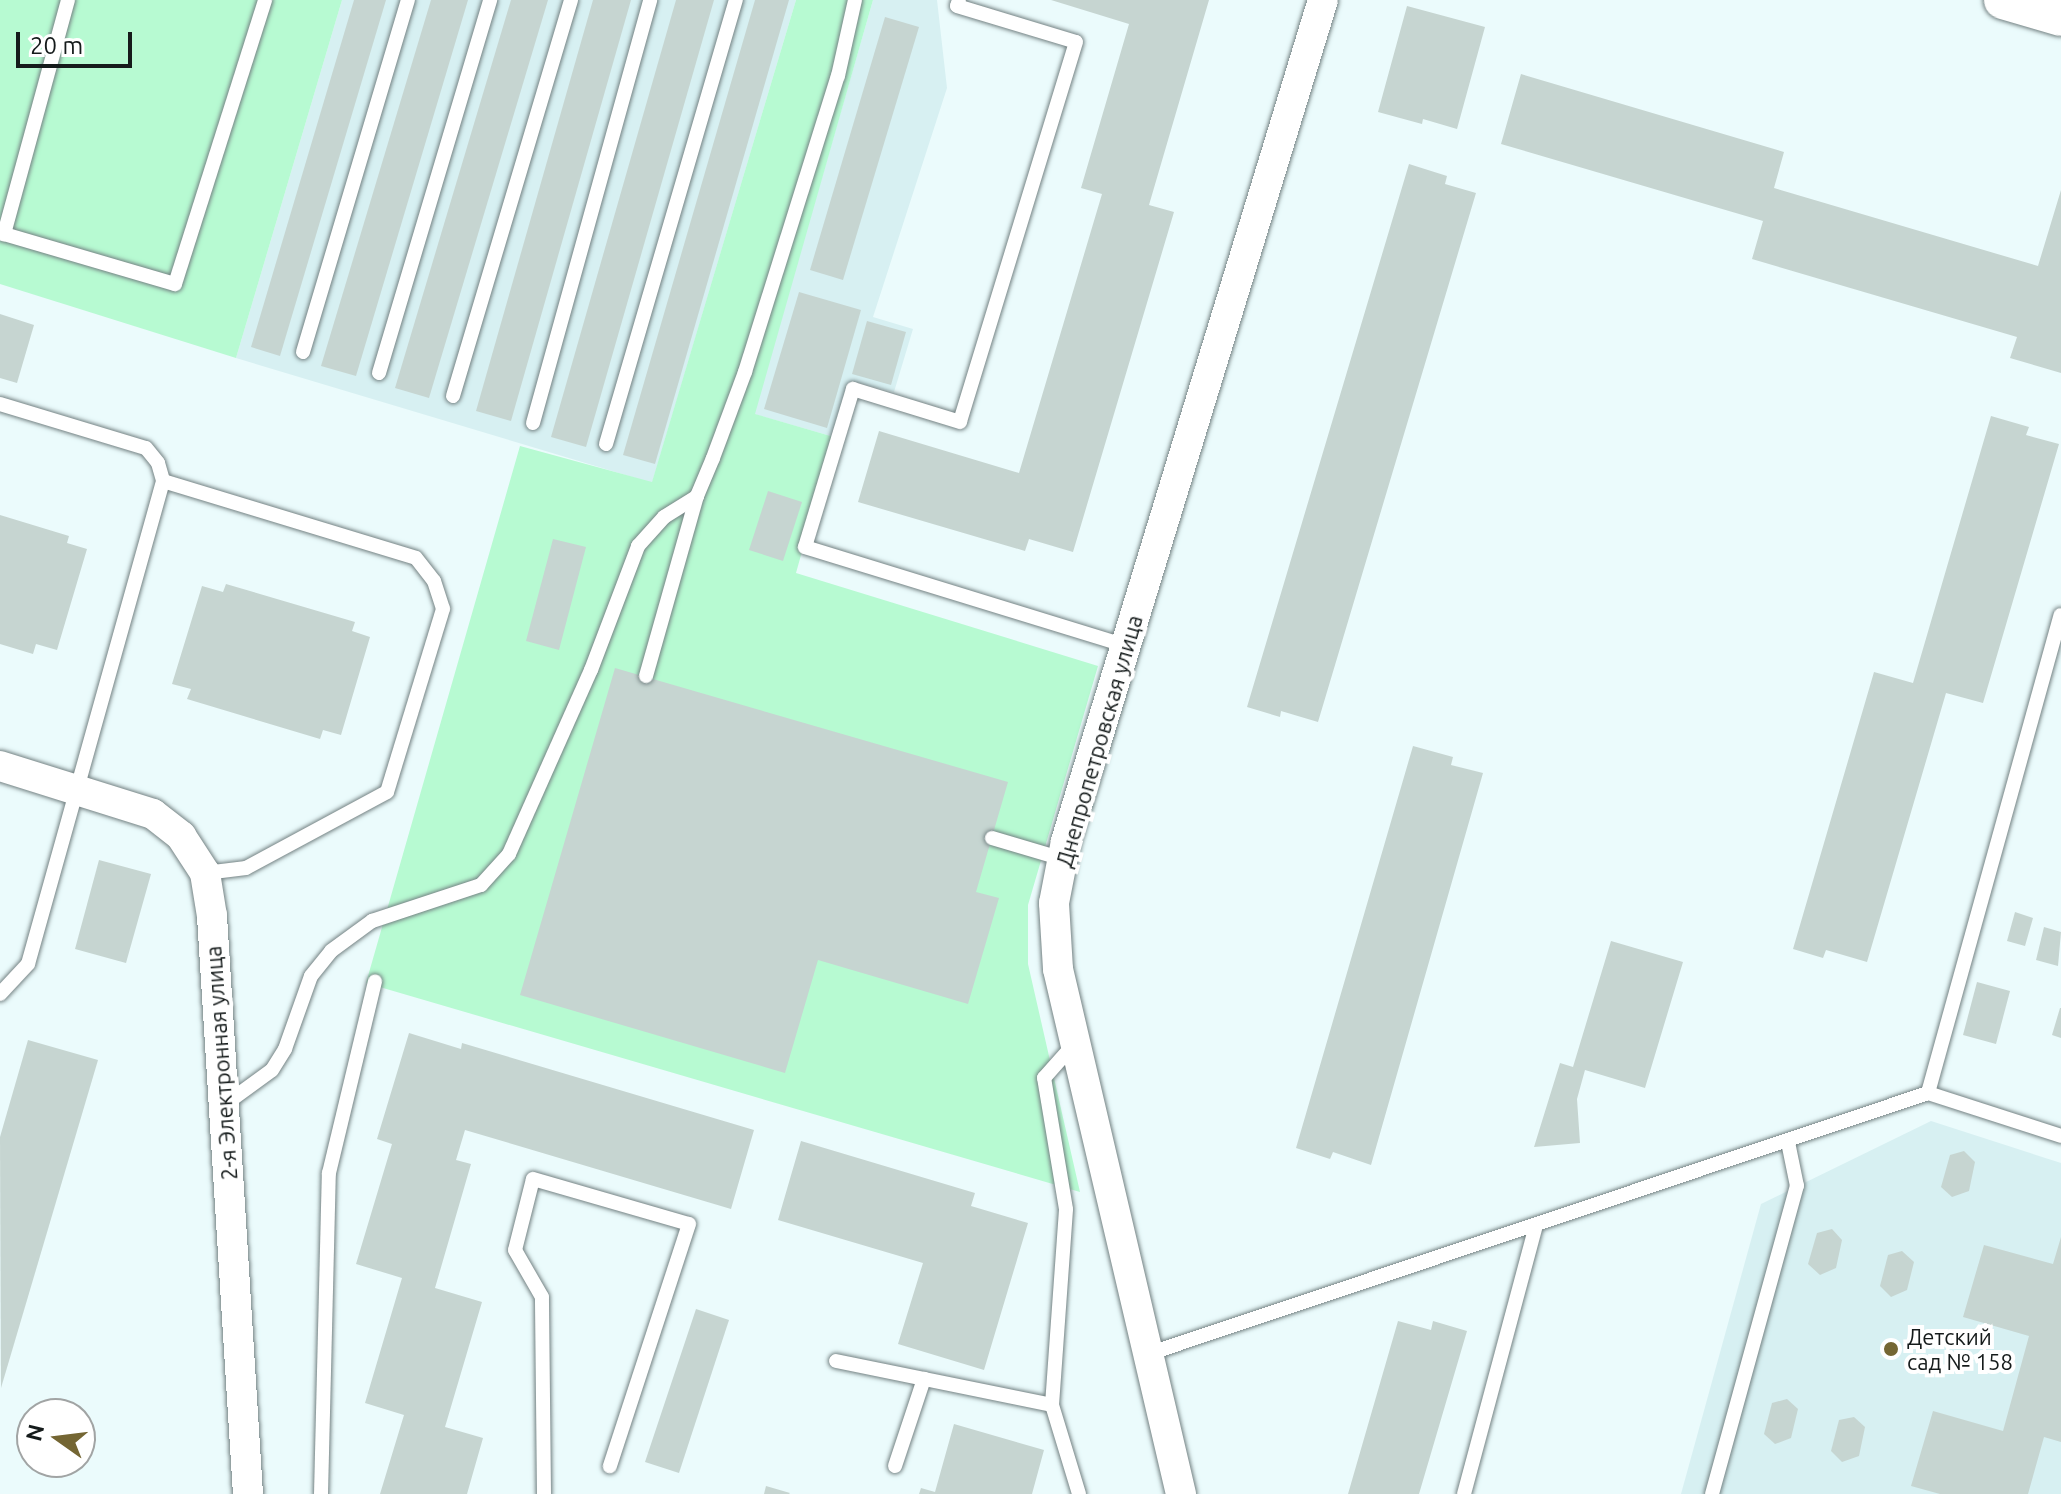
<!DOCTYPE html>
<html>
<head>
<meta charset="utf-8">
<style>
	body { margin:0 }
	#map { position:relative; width:2061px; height:1494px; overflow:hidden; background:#ebfbfc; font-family:Ubuntu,sans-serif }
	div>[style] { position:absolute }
	.built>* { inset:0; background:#d7f0f2 }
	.green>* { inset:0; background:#b7fad2 }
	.building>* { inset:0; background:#c6d5d1 }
	.roads { filter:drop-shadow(0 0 2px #748283) drop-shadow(0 0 2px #748283) }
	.service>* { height:14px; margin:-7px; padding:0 7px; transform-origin:7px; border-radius:7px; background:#fff }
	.minor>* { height:30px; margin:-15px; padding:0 15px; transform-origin:15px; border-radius:15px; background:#fff }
	.tertiary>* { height:38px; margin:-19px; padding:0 19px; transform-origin:19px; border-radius:19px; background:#fff }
	.dots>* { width:22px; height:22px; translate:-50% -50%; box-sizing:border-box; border:4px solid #fff; border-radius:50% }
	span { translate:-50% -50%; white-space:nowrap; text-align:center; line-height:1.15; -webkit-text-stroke:8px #fff; paint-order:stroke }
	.street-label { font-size:22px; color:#151b1b }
	.poi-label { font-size:22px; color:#151b1b }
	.left { translate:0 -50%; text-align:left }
	.north { position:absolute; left:16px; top:1398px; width:80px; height:80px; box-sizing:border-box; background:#fff; border:2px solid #a1a4a4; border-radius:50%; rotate:284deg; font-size:22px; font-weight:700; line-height:32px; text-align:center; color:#151b1b }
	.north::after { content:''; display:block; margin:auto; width:28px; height:36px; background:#746633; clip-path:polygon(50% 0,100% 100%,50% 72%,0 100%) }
	.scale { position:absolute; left:16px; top:32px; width:116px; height:36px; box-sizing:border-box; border:4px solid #151b1b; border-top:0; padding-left:10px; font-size:24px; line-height:28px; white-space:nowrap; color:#151b1b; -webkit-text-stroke:6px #fff; paint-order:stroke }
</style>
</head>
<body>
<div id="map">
	<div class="built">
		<i style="clip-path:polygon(342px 0,796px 0,652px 483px,236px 358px)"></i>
		<i style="clip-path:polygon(873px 0,937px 0,947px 88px,873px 317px,913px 329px,894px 392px,851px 381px,834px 437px,754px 414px)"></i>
		<i style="clip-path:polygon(1931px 1121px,2061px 1163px,2061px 1494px,1681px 1494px,1761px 1204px)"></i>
	</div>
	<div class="green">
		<i style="clip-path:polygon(0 0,342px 0,236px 358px,0 284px)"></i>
		<i style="clip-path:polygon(796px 0,873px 0,755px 414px,834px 437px,796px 573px,1098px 666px,1028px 905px,1028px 964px,1080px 1192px,366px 983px,520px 446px,652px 482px)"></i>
	</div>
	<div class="building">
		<i style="clip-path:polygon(354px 0,386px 0,280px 356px,251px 347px)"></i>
		<i style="clip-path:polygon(431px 0,468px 0,356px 376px,321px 366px)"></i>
		<i style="clip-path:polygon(511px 0,548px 0,429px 398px,395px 388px)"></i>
		<i style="clip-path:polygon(593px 0,631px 0,511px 421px,476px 411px)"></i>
		<i style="clip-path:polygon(676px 0,714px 0,586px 447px,551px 437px)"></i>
		<i style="clip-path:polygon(755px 0,789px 0,655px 464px,623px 455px)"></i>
		<i style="clip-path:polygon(1051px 0,1209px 0,1149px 205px,1174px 212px,1073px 552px,1029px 539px,1025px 551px,858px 502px,879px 431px,1019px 473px,1102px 194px,1081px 188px,1129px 24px)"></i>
		<i style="clip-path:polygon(1407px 6px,1485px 27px,1457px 129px,1423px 119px,1422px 124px,1378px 112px)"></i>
		<i style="clip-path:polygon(885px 17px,919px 27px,843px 280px,810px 270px)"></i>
		<i style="clip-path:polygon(1521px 74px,1784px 152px,1774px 188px,2038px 266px,2061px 190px,2061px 373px,2010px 358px,2017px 337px,1752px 259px,1763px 221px,1501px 144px)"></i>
		<i style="clip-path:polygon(1409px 164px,1447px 176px,1445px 184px,1476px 193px,1318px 722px,1281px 711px,1280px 717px,1247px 707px)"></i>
		<i style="clip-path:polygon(799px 292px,861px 310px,827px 428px,764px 409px)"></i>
		<i style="clip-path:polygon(0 314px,34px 325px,17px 383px,0 378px)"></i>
		<i style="clip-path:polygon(867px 321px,906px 332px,891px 385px,852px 374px)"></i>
		<i style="clip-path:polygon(1991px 416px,2029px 427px,2026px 435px,2059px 444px,1983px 703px,1946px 693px,1867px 962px,1826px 950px,1823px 958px,1793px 949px,1874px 672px,1913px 683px)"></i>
		<i style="clip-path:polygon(768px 491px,802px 502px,783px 561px,749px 550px)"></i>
		<i style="clip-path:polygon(0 515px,69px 536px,67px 543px,87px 549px,57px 650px,36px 644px,33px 654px,0 644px)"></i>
		<i style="clip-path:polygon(553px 539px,586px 547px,559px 650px,526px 641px)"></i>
		<i style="clip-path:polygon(226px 584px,355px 622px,352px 631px,370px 637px,341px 735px,323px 730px,320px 739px,187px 699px,191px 689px,172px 684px,202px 586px,223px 592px)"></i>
		<i style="clip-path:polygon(615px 668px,1008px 782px,976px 892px,999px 898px,968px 1004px,818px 960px,785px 1073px,520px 995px)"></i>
		<i style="clip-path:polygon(1413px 746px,1453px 757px,1451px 765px,1483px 773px,1371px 1165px,1333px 1152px,1330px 1159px,1296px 1148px)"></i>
		<i style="clip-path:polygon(99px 860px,151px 874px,126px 963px,75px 949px)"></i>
		<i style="clip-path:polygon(2015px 912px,2033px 918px,2025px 946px,2007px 941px)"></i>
		<i style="clip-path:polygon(2044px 927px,2061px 932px,2058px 966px,2036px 960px)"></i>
		<i style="clip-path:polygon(1611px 941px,1683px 962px,1645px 1088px,1585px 1070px,1577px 1099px,1580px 1143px,1534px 1147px,1560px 1063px,1573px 1067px)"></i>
		<i style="clip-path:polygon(1977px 982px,2010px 991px,1996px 1044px,1963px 1035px)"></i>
		<i style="clip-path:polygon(2060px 1008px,2061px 1008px,2061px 1038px,2052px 1035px)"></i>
		<i style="clip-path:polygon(409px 1033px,461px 1049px,462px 1043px,754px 1130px,731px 1209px,465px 1130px,456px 1160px,471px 1164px,435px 1288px,482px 1302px,445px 1427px,483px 1438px,467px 1494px,380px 1494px,404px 1415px,365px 1403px,402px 1278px,356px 1264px,392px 1144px,377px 1139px)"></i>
		<i style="clip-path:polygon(28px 1040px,98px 1060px,1px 1388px,0 1137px)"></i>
		<i style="clip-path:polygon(801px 1141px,975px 1193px,971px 1206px,1028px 1223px,984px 1370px,898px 1344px,923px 1263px,778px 1220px)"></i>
		<i style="clip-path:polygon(1964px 1151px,1975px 1162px,1969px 1191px,1952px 1197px,1941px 1187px,1950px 1155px)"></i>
		<i style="clip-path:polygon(1832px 1229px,1842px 1240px,1836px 1268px,1820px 1275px,1808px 1264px,1817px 1233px)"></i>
		<i style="clip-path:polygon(2061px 1237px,2061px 1442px,2044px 1437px,2028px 1494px,1940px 1494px,1911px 1486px,1933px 1411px,2003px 1431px,2029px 1336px,1963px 1317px,1984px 1245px,2053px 1264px)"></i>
		<i style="clip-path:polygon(1902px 1251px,1914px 1262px,1907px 1290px,1891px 1297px,1880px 1286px,1888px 1255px)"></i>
		<i style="clip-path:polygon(696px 1309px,729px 1320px,679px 1473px,645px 1462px)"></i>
		<i style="clip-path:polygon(1398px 1321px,1431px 1330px,1433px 1321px,1467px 1331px,1419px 1494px,1348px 1494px)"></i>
		<i style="clip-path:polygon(1787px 1399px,1798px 1409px,1791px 1438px,1775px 1444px,1764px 1434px,1772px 1403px)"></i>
		<i style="clip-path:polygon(1854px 1417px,1865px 1427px,1859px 1456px,1842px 1462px,1831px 1451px,1839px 1420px)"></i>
		<i style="clip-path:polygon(954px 1424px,1044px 1450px,1032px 1494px,919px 1494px,921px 1488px,935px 1492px)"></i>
		<i style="clip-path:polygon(766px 1486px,790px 1493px,789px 1494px,764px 1494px)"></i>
	</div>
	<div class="roads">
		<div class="service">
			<i style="left:68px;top:0;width:243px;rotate:105.3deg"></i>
			<i style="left:4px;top:234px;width:178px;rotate:16.3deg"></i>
			<i style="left:175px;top:284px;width:298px;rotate:-72.4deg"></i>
			<i style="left:959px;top:0;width:6px;rotate:108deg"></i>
			<i style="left:957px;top:6px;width:124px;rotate:16.8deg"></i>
			<i style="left:1076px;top:42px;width:397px;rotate:107deg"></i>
			<i style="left:960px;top:422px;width:112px;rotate:-162.9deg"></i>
			<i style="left:853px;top:389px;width:165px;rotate:106.9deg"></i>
			<i style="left:805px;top:547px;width:337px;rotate:17.1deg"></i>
			<i style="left:303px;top:352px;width:367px;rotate:-73.4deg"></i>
			<i style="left:379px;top:373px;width:389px;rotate:-73.4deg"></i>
			<i style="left:453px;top:396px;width:413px;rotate:-73.4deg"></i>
			<i style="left:0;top:404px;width:152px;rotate:16.8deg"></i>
			<i style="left:146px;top:448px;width:19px;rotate:51deg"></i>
			<i style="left:158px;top:463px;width:19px;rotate:74deg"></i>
			<i style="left:163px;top:481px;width:264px;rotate:16.9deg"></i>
			<i style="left:416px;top:558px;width:29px;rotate:52deg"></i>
			<i style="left:434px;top:581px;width:29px;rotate:72deg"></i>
			<i style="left:443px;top:609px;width:191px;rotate:107deg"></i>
			<i style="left:387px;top:792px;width:160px;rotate:151.7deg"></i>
			<i style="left:246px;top:868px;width:41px;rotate:173deg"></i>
			<i style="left:533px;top:423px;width:439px;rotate:-74.5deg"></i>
			<i style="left:606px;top:444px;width:463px;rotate:-73.7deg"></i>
			<i style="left:646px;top:676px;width:187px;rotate:-74.2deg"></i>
			<i style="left:992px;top:838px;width:74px;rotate:16.5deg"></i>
			<i style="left:0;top:994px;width:41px;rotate:-47deg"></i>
			<i style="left:28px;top:964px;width:502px;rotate:-74.38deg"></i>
			<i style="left:1928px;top:1093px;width:496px;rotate:-74.5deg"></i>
			<i style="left:224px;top:1105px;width:59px;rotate:-36.1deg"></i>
			<i style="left:272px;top:1070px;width:25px;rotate:-58deg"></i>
			<i style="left:285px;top:1049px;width:77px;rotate:-70.4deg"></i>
			<i style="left:311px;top:976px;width:32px;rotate:-51deg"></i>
			<i style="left:331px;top:951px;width:51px;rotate:-36.2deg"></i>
			<i style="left:372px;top:921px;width:115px;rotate:-18.3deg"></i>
			<i style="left:481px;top:885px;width:42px;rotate:-47.9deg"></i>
			<i style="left:509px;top:854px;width:201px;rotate:-66deg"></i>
			<i style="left:591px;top:670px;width:133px;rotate:-69.2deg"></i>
			<i style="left:638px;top:546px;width:39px;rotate:-48deg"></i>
			<i style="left:664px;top:517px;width:39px;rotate:-32deg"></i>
			<i style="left:697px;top:496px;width:41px;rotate:-67.2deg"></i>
			<i style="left:713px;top:458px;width:92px;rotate:-69.6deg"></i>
			<i style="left:745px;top:372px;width:310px;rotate:-72.6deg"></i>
			<i style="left:838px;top:76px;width:78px;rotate:-77.4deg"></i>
			<i style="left:1148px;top:1354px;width:823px;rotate:-18.5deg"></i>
			<i style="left:1928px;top:1093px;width:140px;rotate:17.9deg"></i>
			<i style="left:836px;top:1361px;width:220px;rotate:11.5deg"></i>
			<i style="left:1052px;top:1405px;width:196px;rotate:-85.9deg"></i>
			<i style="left:1066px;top:1209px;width:133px;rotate:-99.5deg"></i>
			<i style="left:1044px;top:1078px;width:47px;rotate:-48.5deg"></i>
			<i style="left:1052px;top:1405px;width:93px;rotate:73.1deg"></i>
			<i style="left:895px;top:1466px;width:92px;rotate:-71.6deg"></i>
			<i style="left:321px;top:1494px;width:321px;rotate:-88.6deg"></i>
			<i style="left:329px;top:1173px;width:197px;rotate:-76.5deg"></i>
			<i style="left:544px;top:1494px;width:197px;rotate:-90.6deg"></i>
			<i style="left:542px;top:1297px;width:54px;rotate:-119.9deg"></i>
			<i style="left:515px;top:1250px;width:73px;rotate:-75.8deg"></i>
			<i style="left:533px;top:1179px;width:162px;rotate:16.1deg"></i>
			<i style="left:689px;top:1224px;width:255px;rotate:108.1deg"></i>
			<i style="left:1464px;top:1494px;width:278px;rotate:-75deg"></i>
			<i style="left:1712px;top:1494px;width:320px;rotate:-74.6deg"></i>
			<i style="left:1797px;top:1186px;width:45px;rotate:-101.6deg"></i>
		</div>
		<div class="minor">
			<i style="left:0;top:766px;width:160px;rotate:17.4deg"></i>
			<i style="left:153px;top:814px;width:36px;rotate:38deg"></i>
			<i style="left:181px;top:836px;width:44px;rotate:57deg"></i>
			<i style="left:205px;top:873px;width:44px;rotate:80.8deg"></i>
			<i style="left:212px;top:916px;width:579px;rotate:86.44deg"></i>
			<i style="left:1181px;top:1494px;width:539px;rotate:-103.19deg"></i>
			<i style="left:1058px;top:969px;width:66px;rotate:-93.5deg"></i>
			<i style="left:1054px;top:903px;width:63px;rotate:-79deg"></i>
			<i style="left:1066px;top:841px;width:879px;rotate:-73.01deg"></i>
		</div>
		<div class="tertiary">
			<i style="left:2003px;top:0;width:60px;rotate:16.3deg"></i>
		</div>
	</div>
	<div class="dots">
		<i style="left:1891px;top:1349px;background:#746633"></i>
	</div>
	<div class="street-label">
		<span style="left:1099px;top:741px;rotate:-74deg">Днепропетровская улица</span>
		<span style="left:221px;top:1063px;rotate:-94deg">2-я Электронная улица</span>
	</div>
	<div class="poi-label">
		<span class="left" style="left:1907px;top:1349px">Детский<br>сад № 158</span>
	</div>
	<div class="north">N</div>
	<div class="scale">20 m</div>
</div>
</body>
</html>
